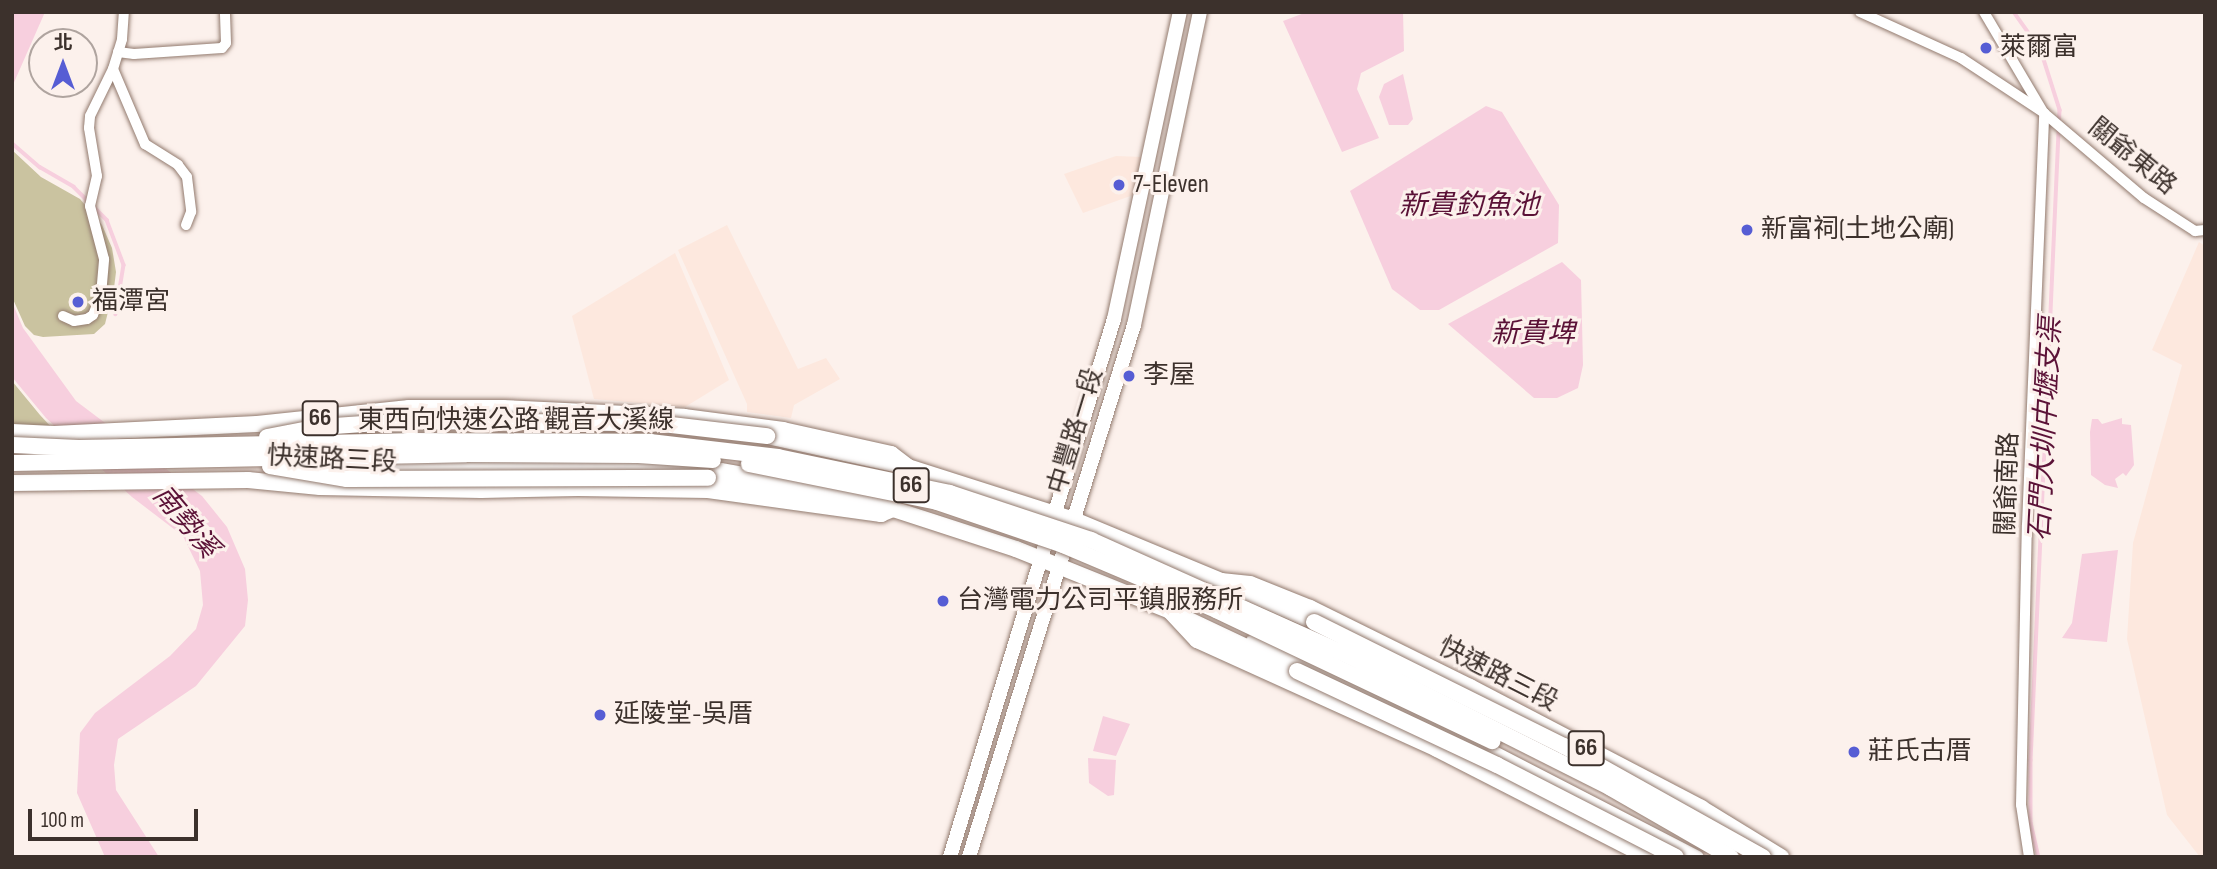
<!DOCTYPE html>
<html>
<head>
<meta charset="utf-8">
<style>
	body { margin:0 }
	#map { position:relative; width:2217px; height:869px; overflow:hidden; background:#fcf1ec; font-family:"Sofia Sans Condensed","Noto Sans TC",sans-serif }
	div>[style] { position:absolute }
	.built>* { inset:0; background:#fde8de }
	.green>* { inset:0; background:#cac3a0 }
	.water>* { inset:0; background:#f7cfde }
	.stream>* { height:3.5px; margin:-1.75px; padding:0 1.75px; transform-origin:1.75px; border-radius:1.75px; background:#f7cfde }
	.roads { filter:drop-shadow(0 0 2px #927a6e) drop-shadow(0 0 2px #927a6e) }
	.minor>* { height:10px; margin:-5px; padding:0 5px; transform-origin:5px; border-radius:5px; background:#fff }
	.tertiary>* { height:12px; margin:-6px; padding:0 6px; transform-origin:6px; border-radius:6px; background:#fff }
	.secondary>* { height:14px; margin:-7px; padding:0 7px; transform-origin:7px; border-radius:7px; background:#fff }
	.primary>* { height:16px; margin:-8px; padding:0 8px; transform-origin:8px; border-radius:8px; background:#fff }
	.trunk>* { height:16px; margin:-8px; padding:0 8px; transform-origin:8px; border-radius:8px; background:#fff }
	.bridges { filter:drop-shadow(0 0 2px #927a6e) drop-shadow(0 0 2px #927a6e) }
	.trunk-bridge>* { height:16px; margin:-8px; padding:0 8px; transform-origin:8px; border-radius:8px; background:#fff }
	.dots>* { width:19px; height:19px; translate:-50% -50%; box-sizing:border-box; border:4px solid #fcf1ec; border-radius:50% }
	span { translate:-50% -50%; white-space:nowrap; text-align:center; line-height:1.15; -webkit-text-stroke:6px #fcf1ec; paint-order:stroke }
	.shield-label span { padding:2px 5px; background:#fcf1ec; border:2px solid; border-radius:5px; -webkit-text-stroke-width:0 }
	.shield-label { font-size:24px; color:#3c312c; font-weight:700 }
	.poi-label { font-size:26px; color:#3c312c }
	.left { translate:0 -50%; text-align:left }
	.street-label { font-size:26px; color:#3c312c }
	.water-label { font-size:28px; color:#5b1237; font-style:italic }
	.frame { position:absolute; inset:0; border:14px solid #3c312c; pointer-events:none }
	.north { position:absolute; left:28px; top:28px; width:70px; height:70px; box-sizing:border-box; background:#fcf1ec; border:2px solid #afa49f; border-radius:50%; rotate:0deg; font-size:19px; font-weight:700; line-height:28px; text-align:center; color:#3c312c }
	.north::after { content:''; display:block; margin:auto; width:24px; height:32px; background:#565dd4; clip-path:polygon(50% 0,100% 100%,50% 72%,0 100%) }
	.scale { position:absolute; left:28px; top:809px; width:170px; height:32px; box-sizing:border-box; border:4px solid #3c312c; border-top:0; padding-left:9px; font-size:21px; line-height:24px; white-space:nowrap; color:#3c312c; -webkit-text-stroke:5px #fcf1ec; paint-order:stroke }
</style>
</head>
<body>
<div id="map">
	<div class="built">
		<i style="clip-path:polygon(1116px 156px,1143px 157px,1136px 194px,1083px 213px,1064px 174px)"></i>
		<i style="clip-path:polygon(727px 225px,798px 369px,826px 358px,840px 379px,794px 405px,791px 418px,747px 412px,747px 404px,678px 250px)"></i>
		<i style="clip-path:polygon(2199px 242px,2205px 246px,2205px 857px,2200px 857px,2167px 815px,2127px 639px,2133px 543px,2182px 365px,2152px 350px)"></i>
		<i style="clip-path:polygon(675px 253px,729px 380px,685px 407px,594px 399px,572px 316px)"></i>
	</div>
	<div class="green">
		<i style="clip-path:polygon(12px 150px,41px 177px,80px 199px,102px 225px,112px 248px,116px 272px,114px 288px,105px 324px,94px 334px,43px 337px,34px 335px,25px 326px,12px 297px)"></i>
		<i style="clip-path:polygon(12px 381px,40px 415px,53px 429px,12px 426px)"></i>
	</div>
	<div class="water">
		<i style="clip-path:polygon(12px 12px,45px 12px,12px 87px)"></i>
		<i style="clip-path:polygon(1307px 12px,1403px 12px,1404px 51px,1361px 73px,1357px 89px,1379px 138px,1342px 152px,1283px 21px)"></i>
		<i style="clip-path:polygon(1403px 74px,1413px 119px,1408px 125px,1389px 125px,1379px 97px,1384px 84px)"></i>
		<i style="clip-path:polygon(1486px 106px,1502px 112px,1559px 205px,1558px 243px,1439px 310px,1420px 310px,1392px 289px,1350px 191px)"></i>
		<i style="clip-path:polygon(1562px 262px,1581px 280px,1583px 365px,1578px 388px,1557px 398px,1534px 398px,1448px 324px)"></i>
		<i style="clip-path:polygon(12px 302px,23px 328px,76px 401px,202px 496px,227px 527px,245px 569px,248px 600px,245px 626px,196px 686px,118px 739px,114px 765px,116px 790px,159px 857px,105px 857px,77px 793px,80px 733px,95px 713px,170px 656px,196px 629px,203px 605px,200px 571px,183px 536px,132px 497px,46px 418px,12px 377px)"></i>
		<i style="clip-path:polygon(2122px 418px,2122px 424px,2131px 425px,2134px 465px,2126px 476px,2123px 473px,2115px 479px,2118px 488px,2105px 485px,2091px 475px,2090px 432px,2092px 419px,2098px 419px,2102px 424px)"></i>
		<i style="clip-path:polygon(2118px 550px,2107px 642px,2062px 638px,2072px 623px,2082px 554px)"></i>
		<i style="clip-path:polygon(1103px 716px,1130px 724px,1116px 756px,1093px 751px)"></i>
		<i style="clip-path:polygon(1088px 758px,1116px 760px,1114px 795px,1108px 796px,1089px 783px)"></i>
	</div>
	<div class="stream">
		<i style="left:2014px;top:12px;width:47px;rotate:54.6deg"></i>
		<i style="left:2041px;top:50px;width:63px;rotate:72.4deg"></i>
		<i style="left:2060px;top:110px;width:651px;rotate:92.55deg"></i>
		<i style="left:2031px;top:760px;width:63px;rotate:90deg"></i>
		<i style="left:2031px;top:823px;width:35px;rotate:77deg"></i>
		<i style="left:12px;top:143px;width:37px;rotate:41deg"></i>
		<i style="left:40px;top:167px;width:39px;rotate:30deg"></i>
		<i style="left:74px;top:187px;width:47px;rotate:45deg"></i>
		<i style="left:107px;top:220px;width:48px;rotate:69.3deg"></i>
		<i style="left:124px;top:265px;width:50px;rotate:99.3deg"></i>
	</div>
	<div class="roads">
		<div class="minor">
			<i style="left:1860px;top:12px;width:111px;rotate:24.5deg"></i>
			<i style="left:1961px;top:58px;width:100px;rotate:33.5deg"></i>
			<i style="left:2044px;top:113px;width:131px;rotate:40.4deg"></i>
			<i style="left:2144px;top:198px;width:61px;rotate:32.9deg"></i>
			<i style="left:2195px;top:231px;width:10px;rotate:-6deg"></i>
			<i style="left:1984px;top:12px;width:114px;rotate:59.4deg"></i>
			<i style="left:118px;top:52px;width:16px;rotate:7deg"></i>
			<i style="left:134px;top:54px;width:88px;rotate:-3.9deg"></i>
			<i style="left:222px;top:48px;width:6px;rotate:-51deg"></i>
			<i style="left:226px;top:43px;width:31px;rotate:-92deg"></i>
			<i style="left:113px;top:69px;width:82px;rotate:66.9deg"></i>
			<i style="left:145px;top:144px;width:39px;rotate:32deg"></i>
			<i style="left:178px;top:165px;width:15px;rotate:53deg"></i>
			<i style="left:187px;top:177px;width:35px;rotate:83deg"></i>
			<i style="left:191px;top:212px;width:14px;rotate:111deg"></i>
			<i style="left:63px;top:316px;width:12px;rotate:24deg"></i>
			<i style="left:74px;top:321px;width:13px;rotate:-9deg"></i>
			<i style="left:87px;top:319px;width:7px;rotate:-34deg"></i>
			<i style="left:93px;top:315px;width:22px;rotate:-68deg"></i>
			<i style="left:101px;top:295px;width:36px;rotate:-85deg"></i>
			<i style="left:104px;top:259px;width:55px;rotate:-104.8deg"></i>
			<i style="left:90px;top:206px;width:31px;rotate:-77deg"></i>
			<i style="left:97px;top:176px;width:49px;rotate:-99.5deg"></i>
			<i style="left:89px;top:128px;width:12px;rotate:-85deg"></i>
			<i style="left:90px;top:116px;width:52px;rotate:-63.9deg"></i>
			<i style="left:113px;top:69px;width:31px;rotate:-73deg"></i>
			<i style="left:122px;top:39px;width:27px;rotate:-86deg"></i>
			<i style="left:2029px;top:857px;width:53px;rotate:-98.7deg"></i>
			<i style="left:2021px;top:805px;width:280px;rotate:-88.8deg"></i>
			<i style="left:2027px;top:525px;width:412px;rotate:-87.6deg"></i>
		</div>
		<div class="tertiary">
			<i style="left:349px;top:433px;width:93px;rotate:-3.1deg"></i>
			<i style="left:318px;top:470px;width:160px;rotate:-1.1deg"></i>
			<i style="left:478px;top:467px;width:243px;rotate:0.5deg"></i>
			<i style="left:721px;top:469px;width:154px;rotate:10.1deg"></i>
			<i style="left:873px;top:496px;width:20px;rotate:33deg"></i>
			<i style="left:1252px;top:641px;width:214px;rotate:23.9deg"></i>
			<i style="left:1448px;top:728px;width:281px;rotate:27.3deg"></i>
			<i style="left:1543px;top:744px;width:41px;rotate:27.8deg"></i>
		</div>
		<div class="secondary">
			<i style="left:950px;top:857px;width:562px;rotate:-73.05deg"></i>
			<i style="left:1114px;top:319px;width:314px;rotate:-77.9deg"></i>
			<i style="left:969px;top:857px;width:557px;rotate:-72.77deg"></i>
			<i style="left:1134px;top:325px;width:320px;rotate:-78.1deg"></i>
		</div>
		<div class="primary">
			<i style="left:12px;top:432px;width:42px;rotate:2.7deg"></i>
			<i style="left:54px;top:434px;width:203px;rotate:-2.8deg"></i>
			<i style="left:257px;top:424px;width:153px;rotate:-6deg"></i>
			<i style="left:409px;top:408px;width:94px"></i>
			<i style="left:503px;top:408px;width:181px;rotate:2.8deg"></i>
			<i style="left:684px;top:417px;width:100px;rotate:7.5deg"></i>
			<i style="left:783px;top:430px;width:111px;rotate:12.5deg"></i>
			<i style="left:891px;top:454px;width:21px;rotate:37deg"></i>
			<i style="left:908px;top:467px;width:174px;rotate:17.7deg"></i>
			<i style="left:1074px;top:520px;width:159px;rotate:22.5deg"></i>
			<i style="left:1221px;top:581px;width:29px;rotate:6deg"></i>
			<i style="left:1250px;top:584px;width:65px;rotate:21.8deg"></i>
			<i style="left:1310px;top:608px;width:178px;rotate:26.3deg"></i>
			<i style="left:1470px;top:687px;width:261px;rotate:27.6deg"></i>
			<i style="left:1701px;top:808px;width:94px;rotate:31.5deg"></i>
			<i style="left:12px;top:483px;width:236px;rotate:-0.7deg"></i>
			<i style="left:248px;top:480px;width:72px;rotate:5.6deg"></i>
			<i style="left:320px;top:487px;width:161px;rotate:1.1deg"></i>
			<i style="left:481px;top:490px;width:97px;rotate:-1.2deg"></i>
			<i style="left:578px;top:488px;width:130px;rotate:0.9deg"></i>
			<i style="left:708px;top:490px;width:175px;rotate:7.9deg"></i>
			<i style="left:881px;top:514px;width:13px;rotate:-23deg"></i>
			<i style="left:893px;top:509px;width:129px;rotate:18deg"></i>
			<i style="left:1016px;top:549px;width:166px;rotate:21.9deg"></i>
			<i style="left:1170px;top:611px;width:40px;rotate:47deg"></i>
			<i style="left:1197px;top:640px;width:264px;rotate:24.4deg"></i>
			<i style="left:1437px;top:749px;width:237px;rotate:27.1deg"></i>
		</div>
		<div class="trunk">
			<i style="left:767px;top:436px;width:144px;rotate:12.4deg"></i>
			<i style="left:708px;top:478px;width:188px;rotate:9.5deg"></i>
			<i style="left:1221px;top:581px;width:102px;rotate:23.8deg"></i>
			<i style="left:1170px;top:611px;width:140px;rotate:25.3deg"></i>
		</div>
	</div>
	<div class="bridges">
		<div class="trunk-bridge">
			<i style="left:267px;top:437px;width:54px;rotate:-10.7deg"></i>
			<i style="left:320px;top:427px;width:87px;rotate:-3.9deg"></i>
			<i style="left:407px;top:421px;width:247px;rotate:0.5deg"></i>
			<i style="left:654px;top:423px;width:114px;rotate:6.6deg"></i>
			<i style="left:12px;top:445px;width:67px;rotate:2.6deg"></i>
			<i style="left:79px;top:448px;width:328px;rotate:-1.2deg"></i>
			<i style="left:407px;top:441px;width:243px;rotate:0.2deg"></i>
			<i style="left:650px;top:442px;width:129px;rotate:6.7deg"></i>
			<i style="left:778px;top:457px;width:176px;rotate:11.8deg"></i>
			<i style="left:950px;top:493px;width:149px;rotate:18.4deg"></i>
			<i style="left:1091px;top:540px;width:285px;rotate:24.2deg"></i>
			<i style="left:1351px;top:657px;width:291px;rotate:26.7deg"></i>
			<i style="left:1611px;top:788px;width:138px;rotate:29.9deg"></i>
			<i style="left:12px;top:463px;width:454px;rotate:-1.1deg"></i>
			<i style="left:466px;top:454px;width:172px;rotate:0.3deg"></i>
			<i style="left:638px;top:455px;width:75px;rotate:3.8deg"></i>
			<i style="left:749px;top:464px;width:192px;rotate:11.4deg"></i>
			<i style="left:937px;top:502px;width:133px;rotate:18.8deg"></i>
			<i style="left:1063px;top:545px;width:166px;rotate:23deg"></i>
			<i style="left:1216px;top:610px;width:306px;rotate:25.4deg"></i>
			<i style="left:270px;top:466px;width:78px;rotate:9.6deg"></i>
			<i style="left:347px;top:479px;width:361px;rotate:-0.2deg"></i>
			<i style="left:1314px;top:622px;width:279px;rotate:26.4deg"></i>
			<i style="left:1564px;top:746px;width:228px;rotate:29.2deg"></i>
			<i style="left:1297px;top:671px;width:221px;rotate:25.2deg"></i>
			<i style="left:1497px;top:765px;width:201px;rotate:27.2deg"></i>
		</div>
	</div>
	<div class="dots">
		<i style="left:1986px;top:48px;background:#565dd4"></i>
		<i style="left:1119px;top:185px;background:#565dd4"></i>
		<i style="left:1747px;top:230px;background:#565dd4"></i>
		<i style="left:78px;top:302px;background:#565dd4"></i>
		<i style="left:1129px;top:376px;background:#565dd4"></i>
		<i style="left:943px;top:601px;background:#565dd4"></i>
		<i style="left:600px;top:715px;background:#565dd4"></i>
		<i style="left:1854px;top:752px;background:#565dd4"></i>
	</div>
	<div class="shield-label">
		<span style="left:320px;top:418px">66</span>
		<span style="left:911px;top:485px">66</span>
		<span style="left:1586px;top:748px">66</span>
	</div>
	<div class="poi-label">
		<span class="left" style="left:2000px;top:48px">萊爾富</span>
		<span class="left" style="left:1133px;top:185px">7-Eleven</span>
		<span class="left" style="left:1761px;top:230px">新富祠(土地公廟)</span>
		<span class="left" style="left:92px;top:302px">福潭宮</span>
		<span class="left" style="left:1143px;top:376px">李屋</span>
		<span class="left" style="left:957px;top:601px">台灣電力公司平鎮服務所</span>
		<span class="left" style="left:614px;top:715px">延陵堂-吳厝</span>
		<span class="left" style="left:1868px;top:752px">莊氏古厝</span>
	</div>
	<div class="street-label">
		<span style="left:2132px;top:157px;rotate:39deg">關爺東路</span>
		<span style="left:516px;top:421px">東西向快速公路 觀音大溪線</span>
		<span style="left:1076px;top:431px;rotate:-73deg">中豐路一段</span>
		<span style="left:332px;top:460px;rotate:3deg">快速路三段</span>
		<span style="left:2008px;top:484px;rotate:-88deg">關爺南路</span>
		<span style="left:1498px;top:675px;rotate:27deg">快速路三段</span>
	</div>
	<div class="water-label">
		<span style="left:1469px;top:206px">新貴釣魚池</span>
		<span style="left:1533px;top:334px">新貴埤</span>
		<span style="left:2046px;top:429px;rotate:-87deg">石門大圳中壢支渠</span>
		<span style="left:185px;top:522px;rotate:50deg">南勢溪</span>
	</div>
	<div class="frame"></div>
	<div class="north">北</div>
	<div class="scale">100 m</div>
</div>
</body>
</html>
